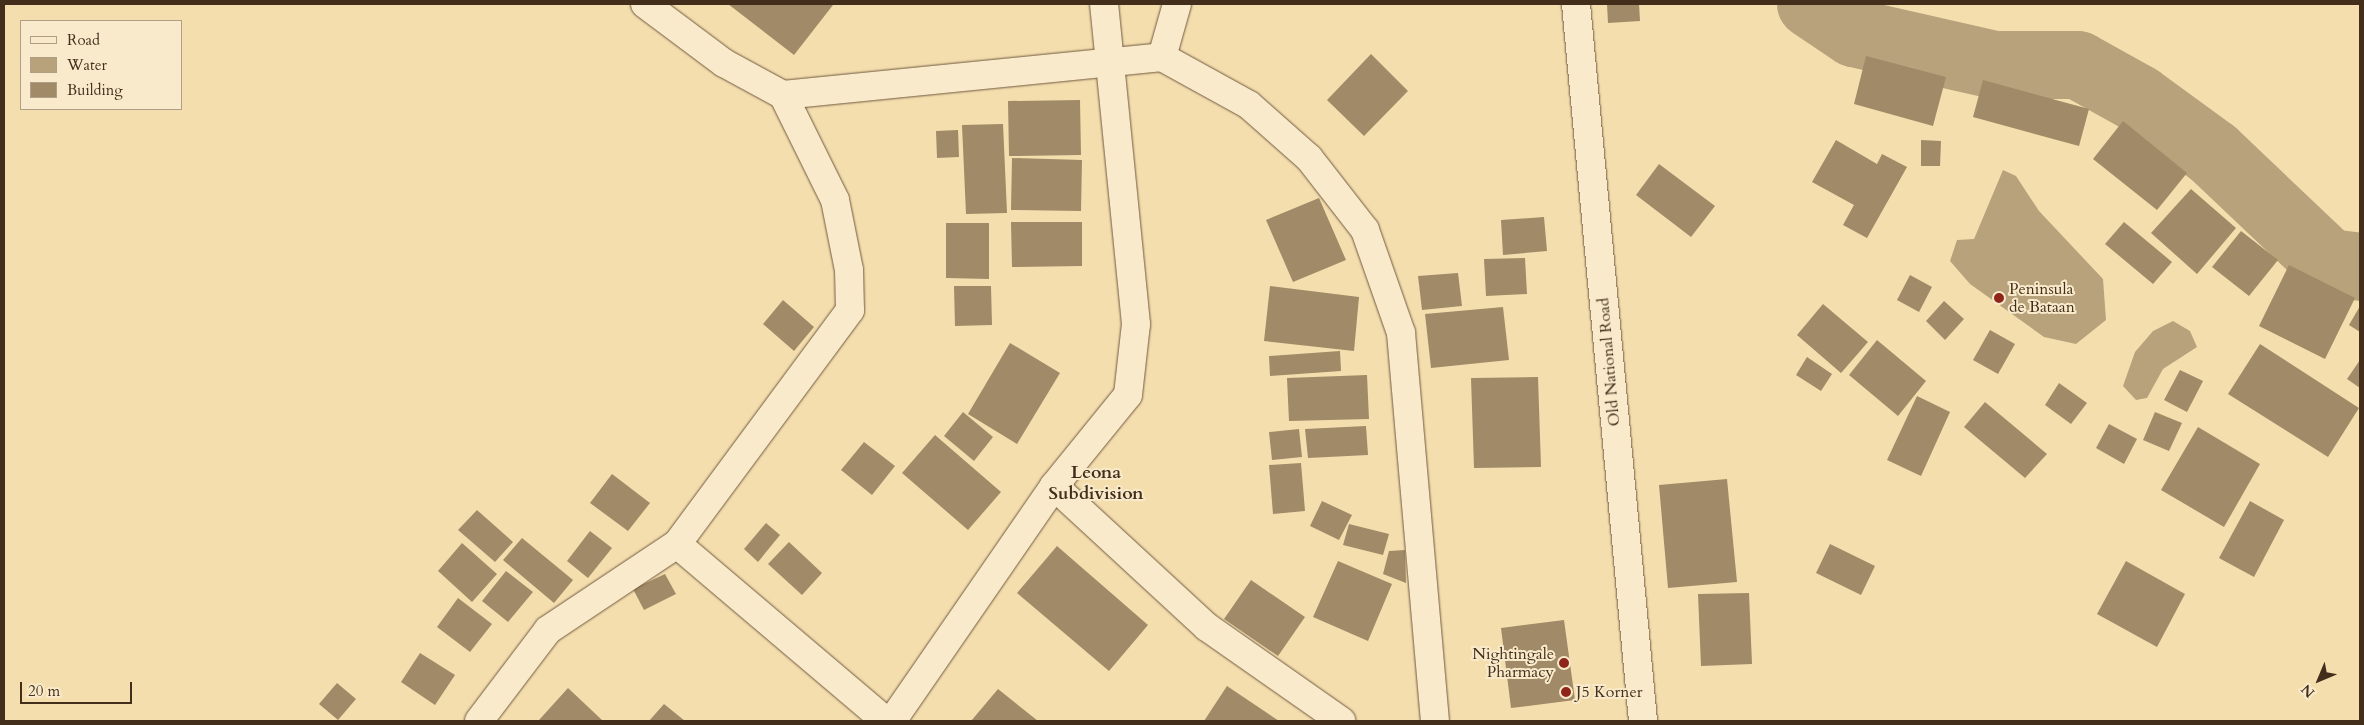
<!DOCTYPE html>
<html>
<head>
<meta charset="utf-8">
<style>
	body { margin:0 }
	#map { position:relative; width:2364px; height:725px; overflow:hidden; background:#f5deae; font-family:Cardo,serif }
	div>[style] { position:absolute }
	.water>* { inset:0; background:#b8a27c }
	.river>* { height:68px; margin:-34px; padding:0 34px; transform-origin:34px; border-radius:34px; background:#b8a27c }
	.building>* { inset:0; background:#a08a67 }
	.roads { filter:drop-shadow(0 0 1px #705a40) drop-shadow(0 0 1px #705a40) }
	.street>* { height:28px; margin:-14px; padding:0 14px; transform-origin:14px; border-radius:14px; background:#f8eaca }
	.secondary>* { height:28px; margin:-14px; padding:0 14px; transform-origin:14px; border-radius:14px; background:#f8eaca }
	.dots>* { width:14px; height:14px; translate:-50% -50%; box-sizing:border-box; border:2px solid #f8eaca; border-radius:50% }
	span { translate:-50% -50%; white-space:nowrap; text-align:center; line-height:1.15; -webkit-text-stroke:4px #f8eaca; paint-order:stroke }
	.poi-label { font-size:16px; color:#432e1b }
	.left { translate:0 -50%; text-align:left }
	.right { translate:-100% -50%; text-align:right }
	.street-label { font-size:16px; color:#432e1b }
	.neighbourhood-label { font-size:18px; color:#432e1b; font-weight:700 }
	.frame { position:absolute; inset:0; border:5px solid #432e1b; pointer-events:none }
	.legend { position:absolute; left:20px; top:20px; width:162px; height:90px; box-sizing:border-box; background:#f8eaca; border:1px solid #b09f84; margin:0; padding:6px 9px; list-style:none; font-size:15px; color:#432e1b }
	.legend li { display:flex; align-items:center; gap:10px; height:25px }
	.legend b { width:25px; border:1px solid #b09f84 }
	.north { position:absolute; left:2294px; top:655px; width:50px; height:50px; -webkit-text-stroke:4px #f8eaca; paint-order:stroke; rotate:225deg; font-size:14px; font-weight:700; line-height:20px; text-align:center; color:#432e1b }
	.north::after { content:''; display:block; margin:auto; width:18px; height:22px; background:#432e1b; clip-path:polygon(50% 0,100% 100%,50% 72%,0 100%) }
	.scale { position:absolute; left:20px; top:682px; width:112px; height:22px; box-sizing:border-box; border:2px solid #432e1b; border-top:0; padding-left:6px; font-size:15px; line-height:18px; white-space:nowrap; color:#432e1b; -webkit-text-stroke:4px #f8eaca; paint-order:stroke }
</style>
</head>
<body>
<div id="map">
	<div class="water">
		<i style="clip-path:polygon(2003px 170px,2016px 176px,2039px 211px,2103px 279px,2106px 320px,2076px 344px,2044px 337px,1970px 284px,1950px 261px,1957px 240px,1974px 239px)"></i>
		<i style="clip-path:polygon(2173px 321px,2190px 331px,2197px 347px,2163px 369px,2147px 398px,2136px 400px,2123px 386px,2135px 352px,2153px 331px)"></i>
	</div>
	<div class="river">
		<i style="left:1811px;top:4px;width:52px;rotate:34deg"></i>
		<i style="left:1854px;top:33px;width:145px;rotate:12.8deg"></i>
		<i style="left:1995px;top:65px;width:83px"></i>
		<i style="left:2078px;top:65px;width:70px;rotate:29.1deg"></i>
		<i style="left:2139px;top:99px;width:92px;rotate:36.1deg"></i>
		<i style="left:2213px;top:153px;width:160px;rotate:43.5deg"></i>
		<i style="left:2329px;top:263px;width:31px;rotate:7deg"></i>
	</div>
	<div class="building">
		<i style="clip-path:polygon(728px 4px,831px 4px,833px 5px,794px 55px)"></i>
		<i style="clip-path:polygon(1607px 4px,1639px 4px,1640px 21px,1608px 23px)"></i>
		<i style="clip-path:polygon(1371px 54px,1408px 91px,1364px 136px,1327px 100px)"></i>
		<i style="clip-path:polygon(1866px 56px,1946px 77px,1933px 126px,1854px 104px)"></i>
		<i style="clip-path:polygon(1983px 80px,2089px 109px,2079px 146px,1973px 117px)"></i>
		<i style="clip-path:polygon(1080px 100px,1081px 155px,1009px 156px,1008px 101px)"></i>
		<i style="clip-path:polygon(2123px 121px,2187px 173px,2157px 210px,2093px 159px)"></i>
		<i style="clip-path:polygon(1003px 124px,1007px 213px,966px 214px,962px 125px)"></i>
		<i style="clip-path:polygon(958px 130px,959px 157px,937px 158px,936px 131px)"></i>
		<i style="clip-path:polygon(1836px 140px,1877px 164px,1882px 154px,1907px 167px,1867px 238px,1843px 225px,1854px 205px,1812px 182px)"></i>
		<i style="clip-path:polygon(1921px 140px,1941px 141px,1940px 166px,1921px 166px)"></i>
		<i style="clip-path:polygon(1012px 158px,1082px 160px,1081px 211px,1011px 210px)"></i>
		<i style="clip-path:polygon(1659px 164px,1715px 206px,1691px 237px,1636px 195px)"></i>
		<i style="clip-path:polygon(2191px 189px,2236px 228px,2197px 274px,2151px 233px)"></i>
		<i style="clip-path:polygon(1319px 198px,1346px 260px,1293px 282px,1266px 220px)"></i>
		<i style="clip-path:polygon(1544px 217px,1547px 251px,1503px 255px,1501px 220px)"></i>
		<i style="clip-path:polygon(1011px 222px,1082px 222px,1082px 266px,1012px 267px)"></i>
		<i style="clip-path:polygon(2124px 222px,2172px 262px,2153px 284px,2105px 244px)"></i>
		<i style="clip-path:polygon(946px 223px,989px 223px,989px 279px,946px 278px)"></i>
		<i style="clip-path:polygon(2241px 231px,2278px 260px,2249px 296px,2212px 267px)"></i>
		<i style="clip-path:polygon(1525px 258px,1527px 294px,1486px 296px,1484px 259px)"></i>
		<i style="clip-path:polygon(2289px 265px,2355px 298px,2325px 359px,2259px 326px)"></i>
		<i style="clip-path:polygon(1458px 273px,1462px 306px,1422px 310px,1418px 276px)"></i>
		<i style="clip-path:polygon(1910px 275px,1932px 287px,1919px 312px,1897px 300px)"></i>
		<i style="clip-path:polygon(954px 286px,991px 286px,992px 325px,955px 326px)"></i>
		<i style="clip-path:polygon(1270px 286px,1359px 297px,1354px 351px,1264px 341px)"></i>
		<i style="clip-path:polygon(783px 300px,814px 327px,794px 351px,763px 324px)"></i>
		<i style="clip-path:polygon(1944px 301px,1964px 319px,1945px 340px,1926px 321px)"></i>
		<i style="clip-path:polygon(1823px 304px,1868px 342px,1841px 373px,1797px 335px)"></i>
		<i style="clip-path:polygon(2360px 306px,2360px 332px,2349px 325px)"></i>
		<i style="clip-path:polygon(1503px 307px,1509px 360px,1431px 368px,1425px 314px)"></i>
		<i style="clip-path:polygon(1990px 330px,2015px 344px,1998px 374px,1973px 360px)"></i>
		<i style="clip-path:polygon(1877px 340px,1926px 381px,1898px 416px,1849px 375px)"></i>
		<i style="clip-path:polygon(1010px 343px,1060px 373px,1017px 444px,968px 414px)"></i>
		<i style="clip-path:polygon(2260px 344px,2359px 408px,2328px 457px,2228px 394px)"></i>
		<i style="clip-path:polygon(1340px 351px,1341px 371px,1270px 376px,1269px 356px)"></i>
		<i style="clip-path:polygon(1807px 357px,1832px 374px,1821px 391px,1796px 375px)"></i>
		<i style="clip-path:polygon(2360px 360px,2360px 388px,2347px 379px)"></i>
		<i style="clip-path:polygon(2180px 370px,2203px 381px,2187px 412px,2164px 400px)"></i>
		<i style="clip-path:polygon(1367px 375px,1369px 419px,1289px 421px,1287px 378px)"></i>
		<i style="clip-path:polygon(1538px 377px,1541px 467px,1474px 468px,1471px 378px)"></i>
		<i style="clip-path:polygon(2059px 383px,2087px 403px,2071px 424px,2045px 405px)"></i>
		<i style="clip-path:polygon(1917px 396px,1950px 412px,1921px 476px,1887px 460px)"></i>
		<i style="clip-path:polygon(1985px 402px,2047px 454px,2025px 478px,1964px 427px)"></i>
		<i style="clip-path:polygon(963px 412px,993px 437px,974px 461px,944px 436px)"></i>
		<i style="clip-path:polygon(2155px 412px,2182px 423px,2169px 451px,2143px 440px)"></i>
		<i style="clip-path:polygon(2109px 424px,2137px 439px,2124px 464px,2096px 448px)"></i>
		<i style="clip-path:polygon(1366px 426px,1368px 455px,1308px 458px,1305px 429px)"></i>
		<i style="clip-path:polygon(2198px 427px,2260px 464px,2224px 527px,2161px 490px)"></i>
		<i style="clip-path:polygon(1299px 429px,1302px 457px,1272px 460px,1269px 432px)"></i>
		<i style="clip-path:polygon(935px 435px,1001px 492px,968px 530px,902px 473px)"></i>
		<i style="clip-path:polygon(864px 442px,895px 466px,872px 495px,841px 470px)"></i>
		<i style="clip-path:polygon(1301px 463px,1305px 511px,1273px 514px,1269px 465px)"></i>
		<i style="clip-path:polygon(612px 474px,650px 503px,628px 531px,590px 503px)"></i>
		<i style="clip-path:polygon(1727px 479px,1737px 582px,1668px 588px,1659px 485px)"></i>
		<i style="clip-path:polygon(1322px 501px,1352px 515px,1339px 540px,1310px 526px)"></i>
		<i style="clip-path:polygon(2250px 501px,2284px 520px,2254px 577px,2219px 558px)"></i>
		<i style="clip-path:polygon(477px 510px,513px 542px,495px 562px,458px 530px)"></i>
		<i style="clip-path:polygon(766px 523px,780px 535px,758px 562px,744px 549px)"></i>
		<i style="clip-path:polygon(1349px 524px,1389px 534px,1383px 555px,1343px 545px)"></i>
		<i style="clip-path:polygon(590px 531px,612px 548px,588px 578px,567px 561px)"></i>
		<i style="clip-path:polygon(522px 538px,573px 580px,554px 603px,503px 560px)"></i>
		<i style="clip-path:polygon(789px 542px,822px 573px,802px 595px,768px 564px)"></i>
		<i style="clip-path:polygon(462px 543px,497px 574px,472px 602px,438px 571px)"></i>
		<i style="clip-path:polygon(1830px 544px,1875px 566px,1861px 595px,1816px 573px)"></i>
		<i style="clip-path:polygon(1057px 546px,1148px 625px,1109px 671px,1017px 593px)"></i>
		<i style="clip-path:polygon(1405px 550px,1406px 583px,1383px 574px,1389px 551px)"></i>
		<i style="clip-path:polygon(1338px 561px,1392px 584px,1368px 641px,1313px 617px)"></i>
		<i style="clip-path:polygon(2126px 561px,2185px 594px,2157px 647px,2097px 614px)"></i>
		<i style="clip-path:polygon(506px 571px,533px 592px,508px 622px,482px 601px)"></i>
		<i style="clip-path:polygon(665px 574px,676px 594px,644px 610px,633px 589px)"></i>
		<i style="clip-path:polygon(1251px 580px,1305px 617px,1278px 656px,1224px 619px)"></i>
		<i style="clip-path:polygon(1749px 593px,1752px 664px,1701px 666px,1698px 594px)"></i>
		<i style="clip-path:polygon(458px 598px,492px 624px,470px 652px,437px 627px)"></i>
		<i style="clip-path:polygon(1564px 620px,1575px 700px,1511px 708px,1501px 628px)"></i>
		<i style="clip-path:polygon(420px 653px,455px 675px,435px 705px,401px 682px)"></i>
		<i style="clip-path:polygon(337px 683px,356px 699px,338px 720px,319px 704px)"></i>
		<i style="clip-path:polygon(1227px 686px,1279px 721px,1204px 721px)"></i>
		<i style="clip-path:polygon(568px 688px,602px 720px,601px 721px,539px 720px)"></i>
		<i style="clip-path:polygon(998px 689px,1038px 721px,971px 721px)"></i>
		<i style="clip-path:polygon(664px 704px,685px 721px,649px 721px)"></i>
	</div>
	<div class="roads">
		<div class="street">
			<i style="left:645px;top:4px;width:99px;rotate:36.8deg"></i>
			<i style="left:724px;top:63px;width:67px;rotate:28.5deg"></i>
			<i style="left:783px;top:95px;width:381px;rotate:-5.7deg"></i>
			<i style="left:1162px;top:57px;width:99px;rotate:28.9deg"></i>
			<i style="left:1249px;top:105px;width:80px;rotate:41.5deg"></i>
			<i style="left:1309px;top:158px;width:91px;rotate:52.1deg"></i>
			<i style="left:1365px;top:230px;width:109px;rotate:70.7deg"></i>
			<i style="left:1401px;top:333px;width:389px;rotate:85deg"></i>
			<i style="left:1162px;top:57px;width:55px;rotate:-74.2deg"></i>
			<i style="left:1054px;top:486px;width:208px;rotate:42.7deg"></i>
			<i style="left:1207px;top:627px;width:164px;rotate:35deg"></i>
			<i style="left:677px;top:544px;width:274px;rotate:40.3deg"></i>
			<i style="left:479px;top:721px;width:114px;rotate:-52.8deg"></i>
			<i style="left:548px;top:630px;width:155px;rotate:-33.7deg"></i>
			<i style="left:677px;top:544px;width:291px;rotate:-53.5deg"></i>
			<i style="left:850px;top:310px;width:40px;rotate:-91.4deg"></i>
			<i style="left:849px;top:270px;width:71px;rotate:-101.3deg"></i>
			<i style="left:835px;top:200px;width:117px;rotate:-116.3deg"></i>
			<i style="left:892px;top:721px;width:285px;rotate:-55.4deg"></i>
			<i style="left:1054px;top:486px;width:117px;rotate:-50.9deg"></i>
			<i style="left:1128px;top:395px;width:71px;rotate:-83.6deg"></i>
			<i style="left:1136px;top:324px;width:322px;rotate:-95.7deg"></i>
		</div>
		<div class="secondary">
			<i style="left:1576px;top:4px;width:720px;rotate:84.66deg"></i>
		</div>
	</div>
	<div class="dots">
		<i style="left:1999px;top:298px;background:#8f2418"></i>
		<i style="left:1564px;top:663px;background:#8f2418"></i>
		<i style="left:1566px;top:692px;background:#8f2418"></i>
	</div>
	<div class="poi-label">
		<span class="left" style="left:2009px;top:298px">Peninsula<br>de Bataan</span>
		<span class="right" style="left:1554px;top:663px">Nightingale<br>Pharmacy</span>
		<span class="left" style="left:1576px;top:692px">J5 Korner</span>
	</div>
	<div class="street-label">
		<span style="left:1609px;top:362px;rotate:-95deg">Old National Road</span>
	</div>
	<div class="neighbourhood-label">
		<span style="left:1096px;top:484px">Leona<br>Subdivision</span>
	</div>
	<div class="frame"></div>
	<ul class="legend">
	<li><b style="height:6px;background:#f8eaca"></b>Road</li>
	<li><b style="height:14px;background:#b8a27c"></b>Water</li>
	<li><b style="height:14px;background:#a08a67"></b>Building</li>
	</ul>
	<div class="north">N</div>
	<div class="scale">20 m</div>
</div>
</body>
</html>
